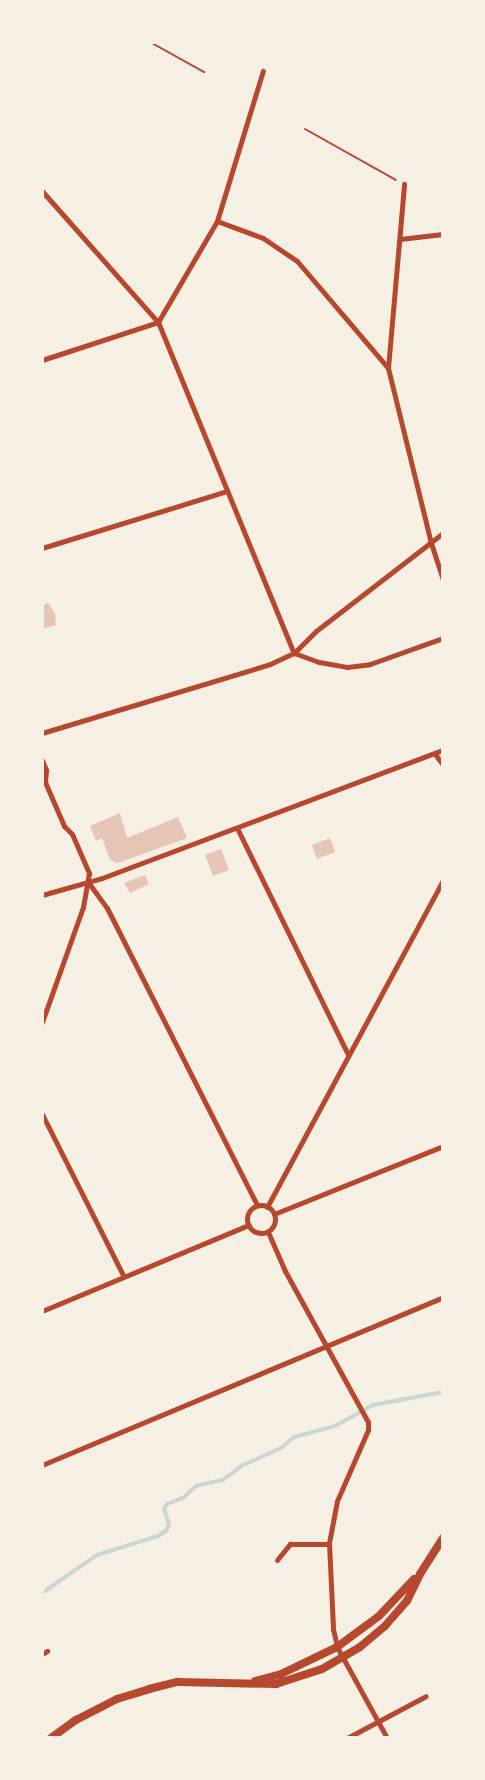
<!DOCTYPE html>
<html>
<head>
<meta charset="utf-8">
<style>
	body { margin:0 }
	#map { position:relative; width:485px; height:1780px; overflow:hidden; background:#f6efe4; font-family:Poppins,sans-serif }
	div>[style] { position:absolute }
	.stream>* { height:4px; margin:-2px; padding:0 2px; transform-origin:2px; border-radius:2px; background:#c9d6d2 }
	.building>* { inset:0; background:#e6c5b7 }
	.path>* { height:2px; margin:-1px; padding:0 1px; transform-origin:1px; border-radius:1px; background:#b5482f }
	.minor>* { height:5px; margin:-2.5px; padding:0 2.5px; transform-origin:2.5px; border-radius:2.5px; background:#b5482f }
	.minor>.ring { margin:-2.5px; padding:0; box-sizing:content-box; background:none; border:5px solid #b5482f; border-radius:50% }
	.secondary>* { height:8px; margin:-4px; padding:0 4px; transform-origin:4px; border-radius:4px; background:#b5482f }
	span { translate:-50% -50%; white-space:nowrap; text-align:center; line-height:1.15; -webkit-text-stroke:6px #f6efe4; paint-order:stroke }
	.frame { position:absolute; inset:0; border:44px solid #f6efe4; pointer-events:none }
</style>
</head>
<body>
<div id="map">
	<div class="stream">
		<i style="left:42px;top:1593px;width:67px;rotate:-34.6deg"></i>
		<i style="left:97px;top:1555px;width:64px;rotate:-17.3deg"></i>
		<i style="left:158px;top:1536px;width:9px;rotate:-32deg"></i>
		<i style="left:166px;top:1531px;width:7px;rotate:-63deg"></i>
		<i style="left:169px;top:1525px;width:17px;rotate:-107deg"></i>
		<i style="left:164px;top:1509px;width:6px;rotate:-59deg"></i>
		<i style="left:167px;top:1504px;width:17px;rotate:-21deg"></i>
		<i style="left:183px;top:1498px;width:18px;rotate:-43deg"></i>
		<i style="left:196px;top:1486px;width:28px;rotate:-13deg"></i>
		<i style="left:223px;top:1480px;width:25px;rotate:-37deg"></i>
		<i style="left:243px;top:1465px;width:42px;rotate:-24.1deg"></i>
		<i style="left:281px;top:1448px;width:17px;rotate:-40deg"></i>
		<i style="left:294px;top:1437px;width:42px;rotate:-15deg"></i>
		<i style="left:335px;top:1426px;width:43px;rotate:-28.9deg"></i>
		<i style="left:373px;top:1405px;width:71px;rotate:-10.5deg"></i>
	</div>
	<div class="building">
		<i style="clip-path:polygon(48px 603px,55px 613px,56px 625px,42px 629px,42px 605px)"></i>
		<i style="clip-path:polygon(120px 813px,127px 838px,178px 817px,187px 838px,118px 863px,110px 860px,102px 838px,96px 841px,90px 826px)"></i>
		<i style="clip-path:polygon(330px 838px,335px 852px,317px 859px,312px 845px)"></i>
		<i style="clip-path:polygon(221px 849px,229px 870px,213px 876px,205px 855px)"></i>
		<i style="clip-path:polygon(145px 875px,149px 884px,130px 893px,124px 883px)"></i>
	</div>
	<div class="path">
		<i style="left:150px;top:42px;width:62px;rotate:29.1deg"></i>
		<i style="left:305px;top:129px;width:104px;rotate:29.3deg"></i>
	</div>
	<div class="minor">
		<i style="left:42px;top:191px;width:175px;rotate:48.5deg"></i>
		<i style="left:158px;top:322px;width:358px;rotate:67.7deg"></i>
		<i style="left:217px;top:221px;width:49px;rotate:20.3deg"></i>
		<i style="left:263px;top:238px;width:41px;rotate:34.1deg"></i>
		<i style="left:297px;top:261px;width:140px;rotate:49.6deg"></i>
		<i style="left:388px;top:368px;width:180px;rotate:76.2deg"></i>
		<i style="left:431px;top:543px;width:40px;rotate:72deg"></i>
		<i style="left:400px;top:239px;width:43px;rotate:-6.6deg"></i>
		<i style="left:42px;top:360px;width:122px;rotate:-18.1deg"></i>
		<i style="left:158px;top:322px;width:117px;rotate:-59.7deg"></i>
		<i style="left:217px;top:221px;width:157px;rotate:-73deg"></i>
		<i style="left:388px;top:368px;width:185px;rotate:-85deg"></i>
		<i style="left:42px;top:548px;width:194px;rotate:-17.1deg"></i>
		<i style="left:294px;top:653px;width:27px;rotate:20deg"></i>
		<i style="left:319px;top:662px;width:28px;rotate:10deg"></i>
		<i style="left:347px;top:667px;width:23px;rotate:-7deg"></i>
		<i style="left:370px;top:664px;width:77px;rotate:-19.6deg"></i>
		<i style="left:42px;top:733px;width:238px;rotate:-16.8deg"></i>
		<i style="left:270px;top:664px;width:26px;rotate:-25deg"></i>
		<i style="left:294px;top:653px;width:31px;rotate:-45deg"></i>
		<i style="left:316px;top:631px;width:160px;rotate:-37.7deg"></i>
		<i style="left:435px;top:754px;width:14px;rotate:54deg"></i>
		<i style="left:42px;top:760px;width:11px;rotate:68deg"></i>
		<i style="left:46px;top:770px;width:12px;rotate:95deg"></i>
		<i style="left:45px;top:782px;width:48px;rotate:66.6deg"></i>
		<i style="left:64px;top:826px;width:11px;rotate:45deg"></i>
		<i style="left:72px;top:834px;width:43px;rotate:66.4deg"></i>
		<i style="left:89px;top:873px;width:35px;rotate:100deg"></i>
		<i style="left:83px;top:907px;width:122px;rotate:109.6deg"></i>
		<i style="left:237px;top:828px;width:253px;rotate:63.9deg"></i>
		<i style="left:88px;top:882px;width:32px;rotate:54deg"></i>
		<i style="left:107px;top:908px;width:333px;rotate:63.2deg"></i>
		<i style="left:42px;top:895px;width:62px;rotate:-15.8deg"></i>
		<i style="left:102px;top:878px;width:364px;rotate:-20.6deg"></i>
		<i style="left:42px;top:1114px;width:182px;rotate:63.3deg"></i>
		<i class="ring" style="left:247px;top:1205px;width:23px;height:23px"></i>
		<i style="left:267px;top:1207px;width:371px;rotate:-61.7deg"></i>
		<i style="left:274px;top:1214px;width:182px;rotate:-21.9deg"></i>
		<i style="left:268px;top:1232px;width:43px;rotate:66.4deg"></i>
		<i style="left:285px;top:1271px;width:172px;rotate:61.2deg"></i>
		<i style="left:368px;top:1422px;width:8px;rotate:90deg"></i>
		<i style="left:368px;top:1430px;width:77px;rotate:113.6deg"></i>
		<i style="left:337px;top:1501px;width:43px;rotate:100.8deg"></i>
		<i style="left:329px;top:1543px;width:86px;rotate:87.3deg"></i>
		<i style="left:333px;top:1629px;width:18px;rotate:77deg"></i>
		<i style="left:337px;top:1647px;width:104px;rotate:61.2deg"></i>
		<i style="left:42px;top:1311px;width:224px;rotate:-22.6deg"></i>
		<i style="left:42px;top:1465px;width:435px;rotate:-22.7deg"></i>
		<i style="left:277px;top:1560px;width:21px;rotate:-51deg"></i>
		<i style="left:290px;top:1544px;width:39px"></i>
		<i style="left:42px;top:1654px;width:6px;rotate:-31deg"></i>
		<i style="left:187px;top:1738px;width:30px"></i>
		<i style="left:347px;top:1738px;width:89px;rotate:-28deg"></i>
	</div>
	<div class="secondary">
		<i style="left:255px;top:1681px;width:27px;rotate:-15deg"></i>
		<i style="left:281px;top:1674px;width:62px;rotate:-25.7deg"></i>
		<i style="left:337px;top:1647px;width:52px;rotate:-36.4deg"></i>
		<i style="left:379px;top:1616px;width:51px;rotate:-46.6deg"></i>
		<i style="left:51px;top:1738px;width:31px;rotate:-36deg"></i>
		<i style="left:76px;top:1720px;width:46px;rotate:-27.1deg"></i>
		<i style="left:117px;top:1699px;width:34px;rotate:-17deg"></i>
		<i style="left:149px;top:1689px;width:30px;rotate:-14deg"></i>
		<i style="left:178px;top:1682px;width:98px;rotate:1.2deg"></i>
		<i style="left:276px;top:1684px;width:48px;rotate:-18.1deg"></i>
		<i style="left:322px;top:1669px;width:44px;rotate:-30.1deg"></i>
		<i style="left:360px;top:1647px;width:33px;rotate:-40deg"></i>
		<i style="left:385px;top:1626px;width:33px;rotate:-49deg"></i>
		<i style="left:407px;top:1601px;width:30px;rotate:-64deg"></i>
		<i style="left:420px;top:1574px;width:43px;rotate:-57.4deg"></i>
	</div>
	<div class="frame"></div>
</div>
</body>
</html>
